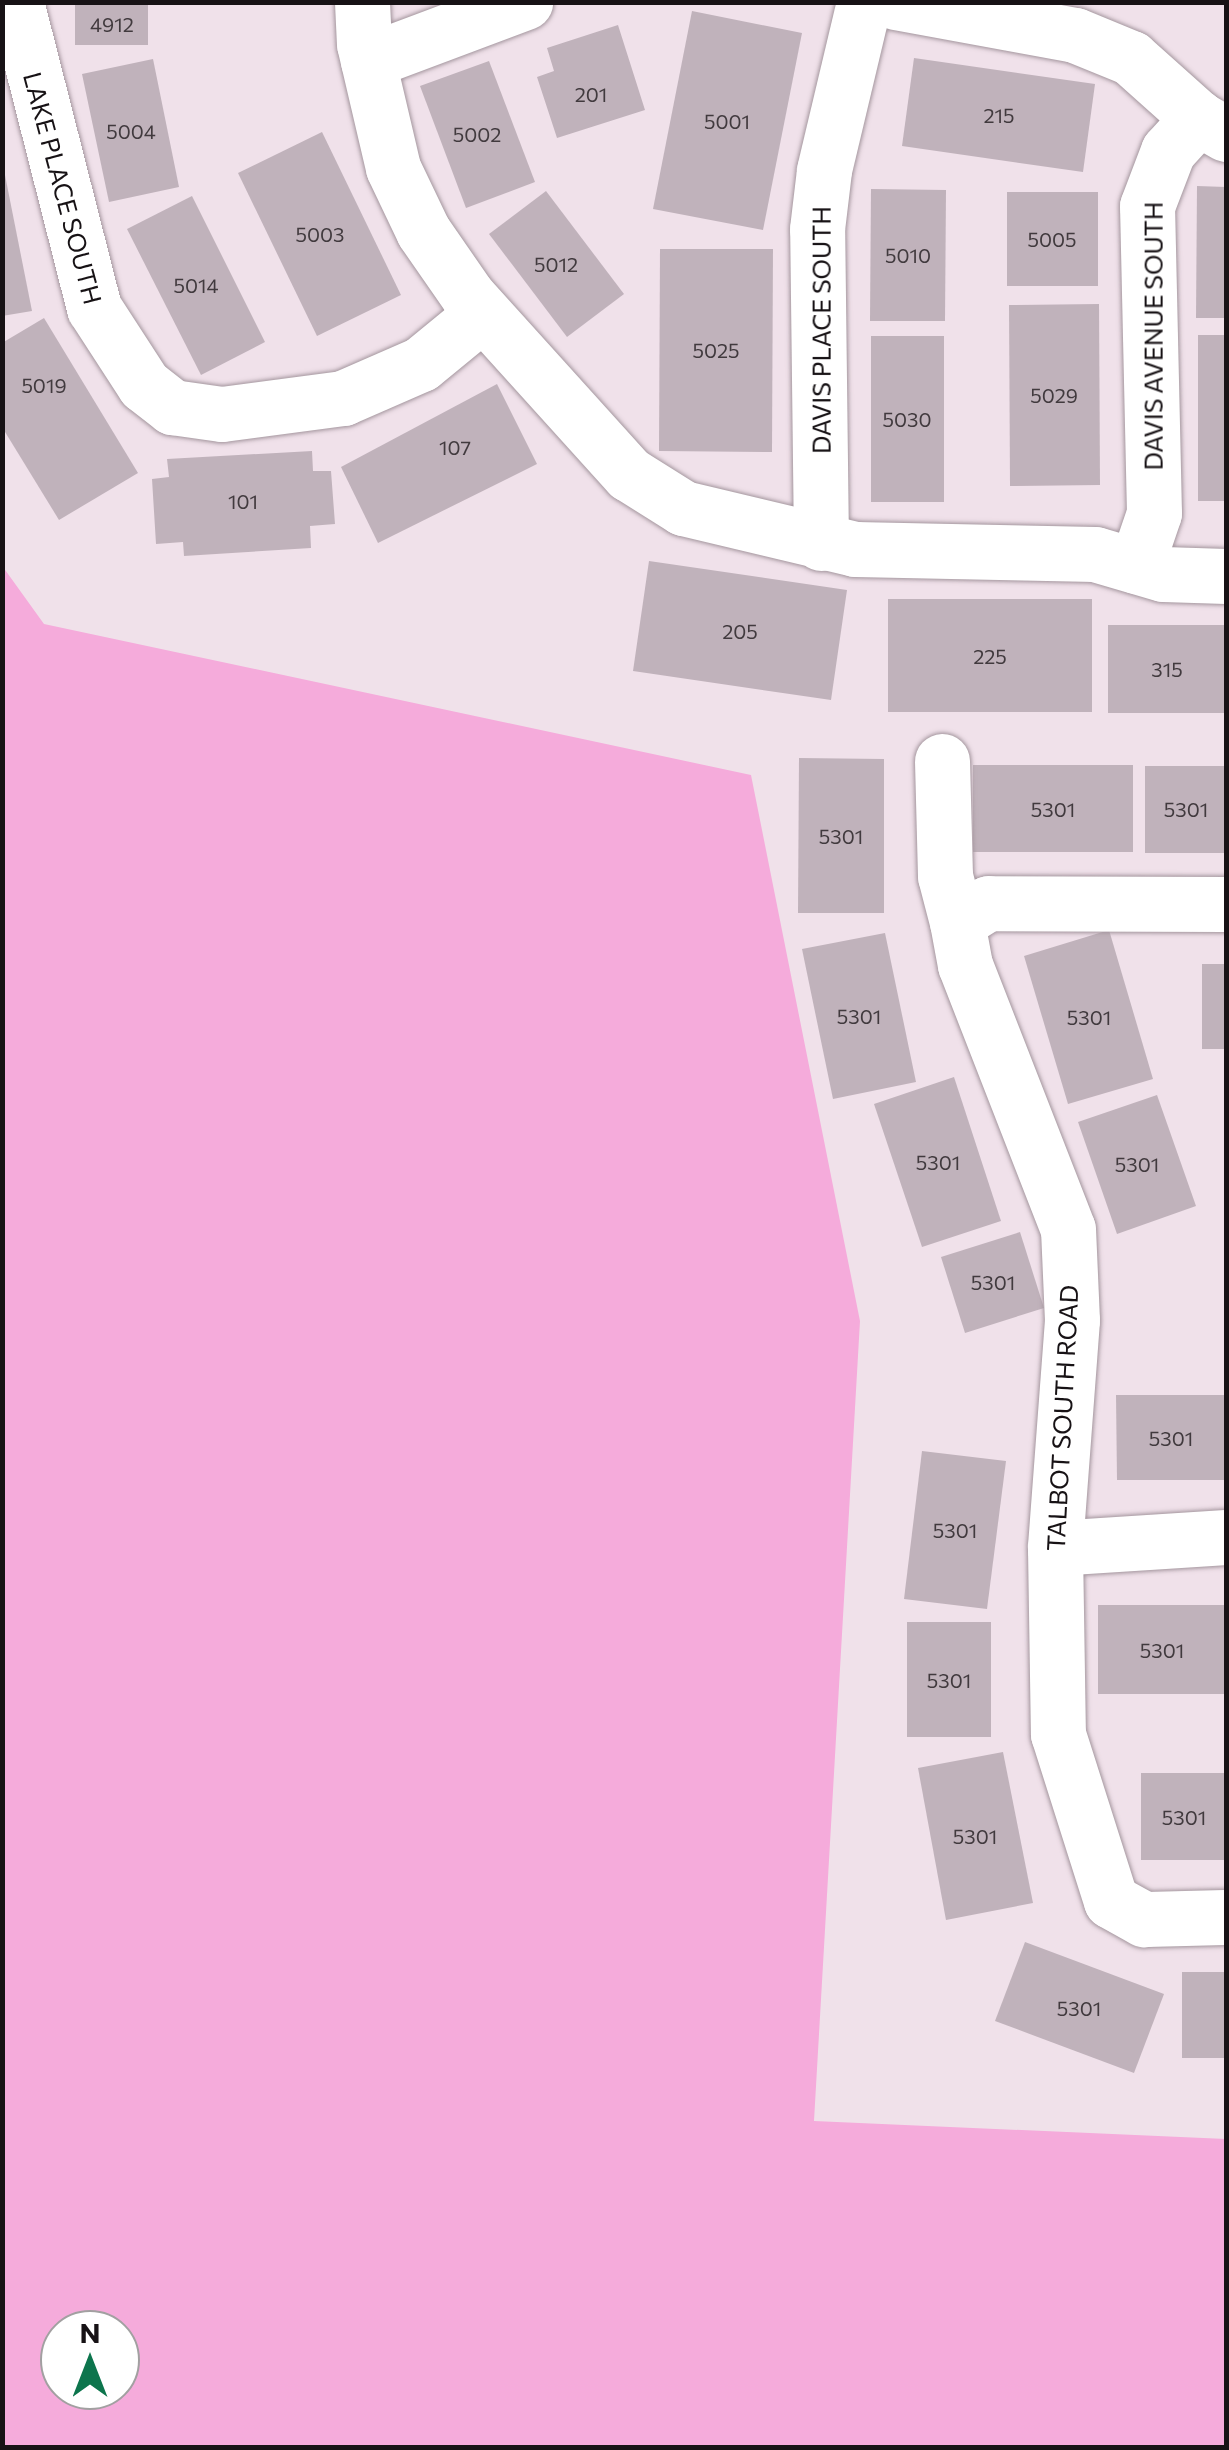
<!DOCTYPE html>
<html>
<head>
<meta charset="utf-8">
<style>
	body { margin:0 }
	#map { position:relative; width:1229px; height:2450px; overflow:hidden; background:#f0e1ea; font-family:Commissioner,sans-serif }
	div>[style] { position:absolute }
	.green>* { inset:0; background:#f5abdb }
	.building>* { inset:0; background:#c0b2bb }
	.roads { filter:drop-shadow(0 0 2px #a4969e) drop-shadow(0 0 2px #a4969e) }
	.minor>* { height:55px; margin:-27.5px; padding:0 27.5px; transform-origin:27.5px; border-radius:27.5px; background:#fff }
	span { translate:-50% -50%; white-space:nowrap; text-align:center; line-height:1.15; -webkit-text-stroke:8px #fff; paint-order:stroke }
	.number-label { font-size:20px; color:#413a3e }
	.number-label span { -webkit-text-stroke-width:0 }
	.street-label { font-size:25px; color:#171215 }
	.frame { position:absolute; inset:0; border:5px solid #171215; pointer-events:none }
	.north { position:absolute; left:40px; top:2310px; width:100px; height:100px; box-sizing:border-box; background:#fff; border:2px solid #a2a0a1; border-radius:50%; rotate:0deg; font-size:28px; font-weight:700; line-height:40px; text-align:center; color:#171215 }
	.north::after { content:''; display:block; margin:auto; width:35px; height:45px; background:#0d754d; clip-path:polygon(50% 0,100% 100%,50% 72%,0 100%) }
</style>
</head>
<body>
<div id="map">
	<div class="green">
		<i style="clip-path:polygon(evenodd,3px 567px,44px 624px,751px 775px,860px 1321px,814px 2121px,1226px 2139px,1226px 2447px,3px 2447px,3px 567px,60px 2330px,120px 2330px,120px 2390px,60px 2390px,60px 2330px)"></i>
	</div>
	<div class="building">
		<i style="clip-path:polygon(75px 2px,148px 2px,148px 45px,75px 45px)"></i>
		<i style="clip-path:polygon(692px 11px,802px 33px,763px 230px,653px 209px)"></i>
		<i style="clip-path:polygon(618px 25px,645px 110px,557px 138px,537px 77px,554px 71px,547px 48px)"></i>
		<i style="clip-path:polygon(914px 58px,1095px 84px,1083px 172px,902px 146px)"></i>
		<i style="clip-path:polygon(153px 59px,179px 187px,109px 202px,82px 74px)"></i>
		<i style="clip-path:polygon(489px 61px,535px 182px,466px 208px,420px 86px)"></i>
		<i style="clip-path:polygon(322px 132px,401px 295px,317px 336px,238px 173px)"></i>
		<i style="clip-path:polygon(2px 160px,32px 311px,2px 316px)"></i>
		<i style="clip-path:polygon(1197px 186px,1226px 187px,1226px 318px,1196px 318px)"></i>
		<i style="clip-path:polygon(871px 189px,946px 190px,945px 321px,870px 321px)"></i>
		<i style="clip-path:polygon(546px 191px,624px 294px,567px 337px,489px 234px)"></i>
		<i style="clip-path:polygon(1007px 192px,1098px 192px,1098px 286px,1007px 286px)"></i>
		<i style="clip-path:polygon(192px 196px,265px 342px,201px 375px,127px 229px)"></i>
		<i style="clip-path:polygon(660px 249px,773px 249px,772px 452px,659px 451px)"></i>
		<i style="clip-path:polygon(1099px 304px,1100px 485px,1010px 486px,1009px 305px)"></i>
		<i style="clip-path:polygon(44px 318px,138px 473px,59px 520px,2px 427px,2px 343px)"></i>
		<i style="clip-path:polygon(1198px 335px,1226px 335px,1226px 501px,1198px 501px)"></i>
		<i style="clip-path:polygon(871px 336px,944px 336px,944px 502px,871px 502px)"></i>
		<i style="clip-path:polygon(497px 384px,537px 464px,378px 543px,341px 467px)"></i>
		<i style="clip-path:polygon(312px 451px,313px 471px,331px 471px,335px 524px,310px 526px,311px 548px,184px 556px,183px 542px,156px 544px,152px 479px,169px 477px,167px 459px)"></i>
		<i style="clip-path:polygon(649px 561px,847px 590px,831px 700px,633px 671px)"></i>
		<i style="clip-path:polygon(888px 599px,1092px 599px,1092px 712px,888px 712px)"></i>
		<i style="clip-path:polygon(1108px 625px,1226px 625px,1226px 713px,1108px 713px)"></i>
		<i style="clip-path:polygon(799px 758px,884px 759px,884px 913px,798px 913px)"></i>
		<i style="clip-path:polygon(973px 765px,1133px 765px,1133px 852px,973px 852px)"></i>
		<i style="clip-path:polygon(1145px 766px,1226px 766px,1226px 853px,1145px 853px)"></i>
		<i style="clip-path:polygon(1109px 930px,1153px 1079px,1068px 1104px,1024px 956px)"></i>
		<i style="clip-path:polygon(885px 933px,916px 1082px,833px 1099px,802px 949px)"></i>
		<i style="clip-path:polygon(1202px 964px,1226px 964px,1226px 1049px,1202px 1049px)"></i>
		<i style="clip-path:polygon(954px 1077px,1001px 1221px,922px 1247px,874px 1104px)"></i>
		<i style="clip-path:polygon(1157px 1095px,1196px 1206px,1117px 1234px,1078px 1122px)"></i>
		<i style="clip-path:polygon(1020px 1232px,1044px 1308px,965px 1333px,941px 1257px)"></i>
		<i style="clip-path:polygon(1116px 1395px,1226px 1395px,1226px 1480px,1117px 1480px)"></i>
		<i style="clip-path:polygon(922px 1451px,1006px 1461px,987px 1609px,904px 1599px)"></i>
		<i style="clip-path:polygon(1098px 1605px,1226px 1605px,1226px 1694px,1098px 1694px)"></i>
		<i style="clip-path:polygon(907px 1622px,991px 1622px,991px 1737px,907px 1737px)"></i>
		<i style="clip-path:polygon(1003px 1752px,1033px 1903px,946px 1920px,918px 1768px)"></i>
		<i style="clip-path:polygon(1141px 1773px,1226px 1773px,1226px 1860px,1141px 1860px)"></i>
		<i style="clip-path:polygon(1025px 1942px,1164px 1994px,1134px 2073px,995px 2021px)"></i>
		<i style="clip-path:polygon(1182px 1972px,1226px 1972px,1226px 2058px,1182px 2058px)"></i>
	</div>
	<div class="roads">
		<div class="minor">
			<i style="left:16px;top:2px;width:316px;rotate:75.7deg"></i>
			<i style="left:94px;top:308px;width:92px;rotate:57deg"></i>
			<i style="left:144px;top:385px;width:36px;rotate:38deg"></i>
			<i style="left:172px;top:407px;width:50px;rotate:8deg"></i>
			<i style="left:222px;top:414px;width:122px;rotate:-7.5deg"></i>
			<i style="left:343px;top:398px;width:85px;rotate:-23.6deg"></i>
			<i style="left:421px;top:364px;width:80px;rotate:-39.4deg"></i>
			<i style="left:362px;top:2px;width:42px;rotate:87.3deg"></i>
			<i style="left:364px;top:44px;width:127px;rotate:76.8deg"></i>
			<i style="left:393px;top:168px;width:70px;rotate:64.5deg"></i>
			<i style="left:423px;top:231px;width:79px;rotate:55.3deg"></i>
			<i style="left:468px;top:296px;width:240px;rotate:47.9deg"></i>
			<i style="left:629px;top:474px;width:64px;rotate:32.2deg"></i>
			<i style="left:683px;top:508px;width:177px;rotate:13.4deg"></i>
			<i style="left:855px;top:549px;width:240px;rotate:1.2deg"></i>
			<i style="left:1095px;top:554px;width:71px;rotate:16.4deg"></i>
			<i style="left:1163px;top:574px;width:63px;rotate:1.8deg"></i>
			<i style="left:895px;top:2px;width:183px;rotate:10.4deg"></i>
			<i style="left:1075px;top:35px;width:61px;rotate:22.3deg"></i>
			<i style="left:1131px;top:58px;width:90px;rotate:41.8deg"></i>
			<i style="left:1198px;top:118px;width:32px;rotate:30deg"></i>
			<i style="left:368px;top:61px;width:168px;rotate:-20.6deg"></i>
			<i style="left:821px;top:543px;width:314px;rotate:-90.7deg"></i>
			<i style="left:817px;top:229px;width:59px;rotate:-83.2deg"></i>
			<i style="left:824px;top:170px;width:173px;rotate:-76.6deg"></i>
			<i style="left:1136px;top:566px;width:56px;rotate:-71.2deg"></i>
			<i style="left:1154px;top:513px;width:307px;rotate:-91.3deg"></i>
			<i style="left:1147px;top:206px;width:59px;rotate:-69.1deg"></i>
			<i style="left:1168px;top:151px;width:45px;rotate:-47.7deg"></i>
			<i style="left:942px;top:761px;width:115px;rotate:88.5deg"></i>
			<i style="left:945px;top:876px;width:48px;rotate:75.4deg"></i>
			<i style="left:1226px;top:904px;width:238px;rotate:-179.8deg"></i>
			<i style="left:988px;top:903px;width:36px;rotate:148deg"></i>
			<i style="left:957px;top:922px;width:44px;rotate:79.5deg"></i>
			<i style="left:965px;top:965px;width:283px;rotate:68.7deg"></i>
			<i style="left:1068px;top:1229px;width:91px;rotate:87.5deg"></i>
			<i style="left:1072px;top:1320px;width:229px;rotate:94.3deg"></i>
			<i style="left:1055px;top:1548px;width:186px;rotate:89.1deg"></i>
			<i style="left:1058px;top:1734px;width:175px;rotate:72.4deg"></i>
			<i style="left:1111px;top:1901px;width:38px;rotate:29deg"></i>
			<i style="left:1144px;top:1919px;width:82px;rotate:-1.4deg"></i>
			<i style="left:1055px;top:1548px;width:171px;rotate:-3.7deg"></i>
		</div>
	</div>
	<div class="number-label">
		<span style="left:112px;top:24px">4912</span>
		<span style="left:591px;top:94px">201</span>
		<span style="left:999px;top:115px">215</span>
		<span style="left:727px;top:121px">5001</span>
		<span style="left:131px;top:131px">5004</span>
		<span style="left:477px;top:134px">5002</span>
		<span style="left:320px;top:234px">5003</span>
		<span style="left:1052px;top:239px">5005</span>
		<span style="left:908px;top:255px">5010</span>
		<span style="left:556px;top:264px">5012</span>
		<span style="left:196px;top:285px">5014</span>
		<span style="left:716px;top:350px">5025</span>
		<span style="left:44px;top:385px">5019</span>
		<span style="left:1054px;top:395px">5029</span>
		<span style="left:907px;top:419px">5030</span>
		<span style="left:455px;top:447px">107</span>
		<span style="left:243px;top:501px">101</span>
		<span style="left:740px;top:631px">205</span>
		<span style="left:990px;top:656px">225</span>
		<span style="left:1167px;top:669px">315</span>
		<span style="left:1053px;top:809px">5301</span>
		<span style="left:1186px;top:809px">5301</span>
		<span style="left:841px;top:836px">5301</span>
		<span style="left:859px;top:1016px">5301</span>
		<span style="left:1089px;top:1017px">5301</span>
		<span style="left:938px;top:1162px">5301</span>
		<span style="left:1137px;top:1164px">5301</span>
		<span style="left:993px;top:1282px">5301</span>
		<span style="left:1171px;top:1438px">5301</span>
		<span style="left:955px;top:1530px">5301</span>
		<span style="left:1162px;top:1650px">5301</span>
		<span style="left:949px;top:1680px">5301</span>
		<span style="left:1184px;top:1817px">5301</span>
		<span style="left:975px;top:1836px">5301</span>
		<span style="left:1079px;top:2008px">5301</span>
	</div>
	<div class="street-label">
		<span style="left:63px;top:188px;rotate:75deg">LAKE PLACE SOUTH</span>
		<span style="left:821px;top:330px;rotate:-90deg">DAVIS PLACE SOUTH</span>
		<span style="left:1153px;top:336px;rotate:-90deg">DAVIS AVENUE SOUTH</span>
		<span style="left:1062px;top:1418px;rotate:-87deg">TALBOT SOUTH ROAD</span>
	</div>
	<div class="frame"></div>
	<div class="north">N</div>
</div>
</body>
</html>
